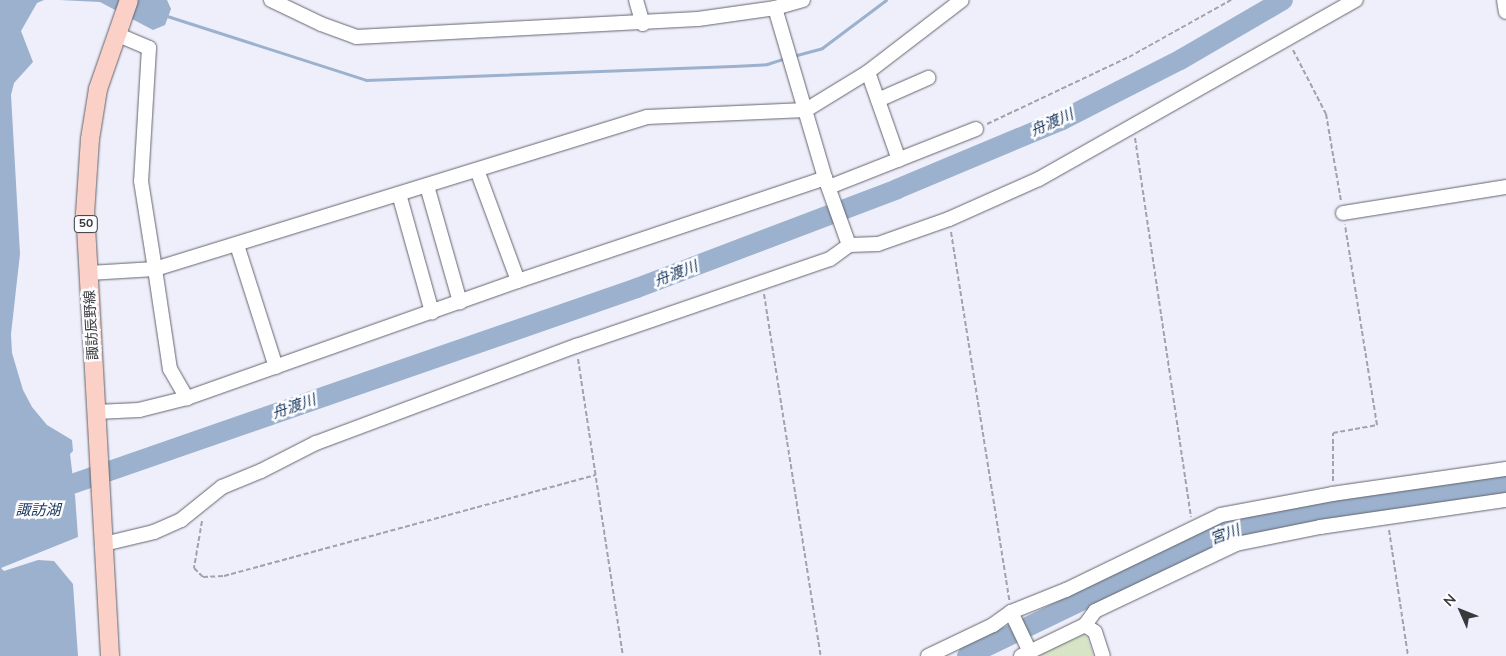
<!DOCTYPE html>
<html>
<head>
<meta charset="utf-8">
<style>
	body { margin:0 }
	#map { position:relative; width:1506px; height:656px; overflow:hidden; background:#eeeffa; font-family:"Nunito Sans","Noto Sans JP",sans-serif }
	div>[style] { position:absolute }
	.green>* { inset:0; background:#d7e5c6 }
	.water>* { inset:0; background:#9bb1cd }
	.stream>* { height:3px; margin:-1.5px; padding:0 1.5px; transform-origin:1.5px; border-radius:1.5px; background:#9bb1cd }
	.river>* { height:20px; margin:-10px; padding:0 10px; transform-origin:10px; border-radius:10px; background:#9bb1cd }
	.path>* { height:2px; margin-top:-1px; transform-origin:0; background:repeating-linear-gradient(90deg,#a1a2aa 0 5px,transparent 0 7.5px) }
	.roads { filter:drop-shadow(0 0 1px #64646d) drop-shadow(0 0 1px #64646d) }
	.minor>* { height:14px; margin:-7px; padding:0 7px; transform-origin:7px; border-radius:7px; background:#fff }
	.major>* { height:18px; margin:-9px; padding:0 9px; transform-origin:9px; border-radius:9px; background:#fbd1c7 }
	span { translate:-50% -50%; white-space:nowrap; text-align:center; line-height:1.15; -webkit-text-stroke:5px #fdfdff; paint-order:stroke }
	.shield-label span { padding:1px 4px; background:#fdfdff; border:1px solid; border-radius:4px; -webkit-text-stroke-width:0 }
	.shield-label { font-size:12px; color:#39393d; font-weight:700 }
	.street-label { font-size:14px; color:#39393d }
	.water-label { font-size:15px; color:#16355c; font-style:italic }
	.north { position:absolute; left:1436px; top:586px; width:50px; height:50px; -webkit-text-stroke:4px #fdfdff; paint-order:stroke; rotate:314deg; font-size:14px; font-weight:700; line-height:20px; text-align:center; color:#39393d }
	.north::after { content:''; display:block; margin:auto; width:18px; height:22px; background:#39393d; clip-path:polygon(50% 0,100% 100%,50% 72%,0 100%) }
</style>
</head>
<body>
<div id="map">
	<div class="green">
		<i style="clip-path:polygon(1081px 633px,1087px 637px,1094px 656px,1037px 656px)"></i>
	</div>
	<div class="water">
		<i style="clip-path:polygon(0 0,44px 0,37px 3px,21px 31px,33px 62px,14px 83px,11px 95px,20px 254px,11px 334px,12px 353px,23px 390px,32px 407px,47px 425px,72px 440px,73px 451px,70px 454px,74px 487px,71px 489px,75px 495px,78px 537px,1px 568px,4px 571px,38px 560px,54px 561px,73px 584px,78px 656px,0 656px)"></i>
		<i style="clip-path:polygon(59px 0,167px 0,171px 9px,165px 25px,153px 30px,100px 2px)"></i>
	</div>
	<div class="stream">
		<i style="left:167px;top:16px;width:209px;rotate:17.8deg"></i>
		<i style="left:366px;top:80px;width:367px;rotate:-2.2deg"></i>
		<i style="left:733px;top:66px;width:34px;rotate:-3deg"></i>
		<i style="left:767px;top:64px;width:19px;rotate:-18deg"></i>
		<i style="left:793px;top:56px;width:30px;rotate:-15deg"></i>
		<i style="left:822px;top:48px;width:80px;rotate:-36.9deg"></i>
	</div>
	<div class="river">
		<i style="left:0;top:509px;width:674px;rotate:-19.13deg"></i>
		<i style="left:637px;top:288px;width:278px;rotate:-20.8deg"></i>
		<i style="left:897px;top:189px;width:179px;rotate:-22.7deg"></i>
		<i style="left:1062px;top:120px;width:132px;rotate:-27deg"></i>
		<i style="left:1180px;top:60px;width:119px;rotate:-30.2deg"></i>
		<i style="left:967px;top:656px;width:288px;rotate:-25.7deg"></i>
		<i style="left:1227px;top:531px;width:105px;rotate:-11.5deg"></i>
		<i style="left:1330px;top:510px;width:178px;rotate:-8.1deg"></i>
	</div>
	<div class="path">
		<i style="left:1293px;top:50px;width:72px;rotate:62.7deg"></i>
		<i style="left:1326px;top:114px;width:88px;rotate:80.2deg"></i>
		<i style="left:987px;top:124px;width:157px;rotate:-25.3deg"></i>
		<i style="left:1129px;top:57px;width:117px;rotate:-29.2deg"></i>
		<i style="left:1135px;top:138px;width:383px;rotate:81.6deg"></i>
		<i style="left:951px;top:232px;width:373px;rotate:81deg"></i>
		<i style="left:764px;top:294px;width:366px;rotate:81.1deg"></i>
		<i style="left:578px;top:359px;width:300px;rotate:81.4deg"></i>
		<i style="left:1333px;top:481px;width:48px;rotate:-90deg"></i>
		<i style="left:1333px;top:433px;width:45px;rotate:-10.3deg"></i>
		<i style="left:1377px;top:425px;width:203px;rotate:-99.1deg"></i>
		<i style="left:202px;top:521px;width:48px;rotate:99.7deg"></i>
		<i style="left:194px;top:568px;width:13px;rotate:45deg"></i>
		<i style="left:203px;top:577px;width:21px;rotate:-3deg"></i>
		<i style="left:224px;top:576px;width:385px;rotate:-15.2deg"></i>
		<i style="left:1389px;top:530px;width:127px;rotate:81.4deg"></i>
	</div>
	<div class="roads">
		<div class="minor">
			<i style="left:271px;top:0;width:55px;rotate:25.6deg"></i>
			<i style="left:321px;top:24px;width:37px;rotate:20deg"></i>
			<i style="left:356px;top:37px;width:342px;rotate:-3deg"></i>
			<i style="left:698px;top:19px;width:78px;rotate:-8.1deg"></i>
			<i style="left:775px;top:8px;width:29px;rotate:-16deg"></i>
			<i style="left:636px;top:0;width:25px;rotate:74deg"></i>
			<i style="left:1504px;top:0;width:12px;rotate:81deg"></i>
			<i style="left:775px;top:8px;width:177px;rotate:73.6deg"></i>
			<i style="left:825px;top:178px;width:71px;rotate:70.3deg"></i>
			<i style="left:116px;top:34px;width:36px;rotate:23deg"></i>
			<i style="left:149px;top:48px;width:133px;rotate:93.4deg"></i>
			<i style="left:141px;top:181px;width:89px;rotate:81deg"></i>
			<i style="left:155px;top:269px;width:515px;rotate:-17.17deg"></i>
			<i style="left:647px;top:117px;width:159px;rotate:-2.5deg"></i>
			<i style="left:806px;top:110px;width:73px;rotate:-31.5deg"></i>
			<i style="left:868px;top:72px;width:118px;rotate:-37.5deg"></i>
			<i style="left:868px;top:72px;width:93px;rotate:70.6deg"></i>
			<i style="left:878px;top:100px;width:55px;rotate:-23.7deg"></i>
			<i style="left:477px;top:170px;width:118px;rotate:69.7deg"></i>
			<i style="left:427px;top:186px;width:121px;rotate:74.1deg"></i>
			<i style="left:829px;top:187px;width:158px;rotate:-21.5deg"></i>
			<i style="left:399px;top:194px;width:123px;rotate:74.4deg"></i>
			<i style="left:1343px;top:213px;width:165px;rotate:-9.1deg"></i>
			<i style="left:237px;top:245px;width:128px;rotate:72.3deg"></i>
			<i style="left:89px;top:273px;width:66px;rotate:-3.5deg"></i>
			<i style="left:155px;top:269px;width:101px;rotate:81.5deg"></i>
			<i style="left:170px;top:369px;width:34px;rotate:60deg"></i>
			<i style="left:187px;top:398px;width:49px;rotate:166deg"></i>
			<i style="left:139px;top:410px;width:43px;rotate:177.3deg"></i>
			<i style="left:187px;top:398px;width:351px;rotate:-19.5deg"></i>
			<i style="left:518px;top:281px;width:324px;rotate:-18.5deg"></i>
			<i style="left:104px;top:544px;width:51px;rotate:-13.5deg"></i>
			<i style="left:154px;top:532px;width:30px;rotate:-24deg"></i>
			<i style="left:181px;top:520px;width:53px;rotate:-38.8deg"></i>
			<i style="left:222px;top:487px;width:42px;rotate:-22.3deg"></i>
			<i style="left:261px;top:471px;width:62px;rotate:-27deg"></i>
			<i style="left:316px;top:443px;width:278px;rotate:-20.5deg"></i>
			<i style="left:576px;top:346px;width:268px;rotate:-18.9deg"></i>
			<i style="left:830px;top:259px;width:24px;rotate:-36deg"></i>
			<i style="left:849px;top:245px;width:29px;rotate:-2deg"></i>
			<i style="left:878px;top:244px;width:75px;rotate:-19.4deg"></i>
			<i style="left:949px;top:219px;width:98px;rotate:-24deg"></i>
			<i style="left:1039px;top:179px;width:364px;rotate:-29.5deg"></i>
			<i style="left:1011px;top:612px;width:44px;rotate:64.6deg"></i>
			<i style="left:1085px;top:625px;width:17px;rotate:-54deg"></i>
			<i style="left:1095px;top:611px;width:156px;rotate:-25.4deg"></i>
			<i style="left:1236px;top:544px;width:86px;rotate:-11.4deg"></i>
			<i style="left:1320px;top:527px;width:188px;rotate:-8.3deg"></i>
			<i style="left:928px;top:656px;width:72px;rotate:-25.5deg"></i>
			<i style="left:993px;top:625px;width:22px;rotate:-36deg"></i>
			<i style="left:1011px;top:612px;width:59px;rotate:-21.8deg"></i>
			<i style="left:1066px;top:590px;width:172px;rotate:-25.8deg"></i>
			<i style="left:1221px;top:515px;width:113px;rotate:-10.7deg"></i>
			<i style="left:1332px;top:494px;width:176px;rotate:-8.2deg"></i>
			<i style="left:1021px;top:656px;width:71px;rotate:-25.8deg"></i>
			<i style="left:1085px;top:625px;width:12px;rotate:35deg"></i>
			<i style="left:1095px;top:632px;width:25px;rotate:72deg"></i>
		</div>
		<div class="major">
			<i style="left:110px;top:656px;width:443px;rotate:-93.2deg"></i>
			<i style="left:85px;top:214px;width:75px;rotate:-86.2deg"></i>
			<i style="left:90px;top:139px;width:51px;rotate:-80.9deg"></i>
			<i style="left:98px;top:89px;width:94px;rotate:-70.8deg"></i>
		</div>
	</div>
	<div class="shield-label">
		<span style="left:86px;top:224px">50</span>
	</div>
	<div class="street-label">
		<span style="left:92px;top:325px;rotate:-93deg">諏訪辰野線</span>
	</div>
	<div class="water-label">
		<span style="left:1052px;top:123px;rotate:-24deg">舟渡川</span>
		<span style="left:676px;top:274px;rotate:-21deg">舟渡川</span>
		<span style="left:294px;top:407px;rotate:-19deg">舟渡川</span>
		<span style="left:38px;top:511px">諏訪湖</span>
		<span style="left:1225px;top:535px;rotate:-20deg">宮川</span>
	</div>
	<div class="north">N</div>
</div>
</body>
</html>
